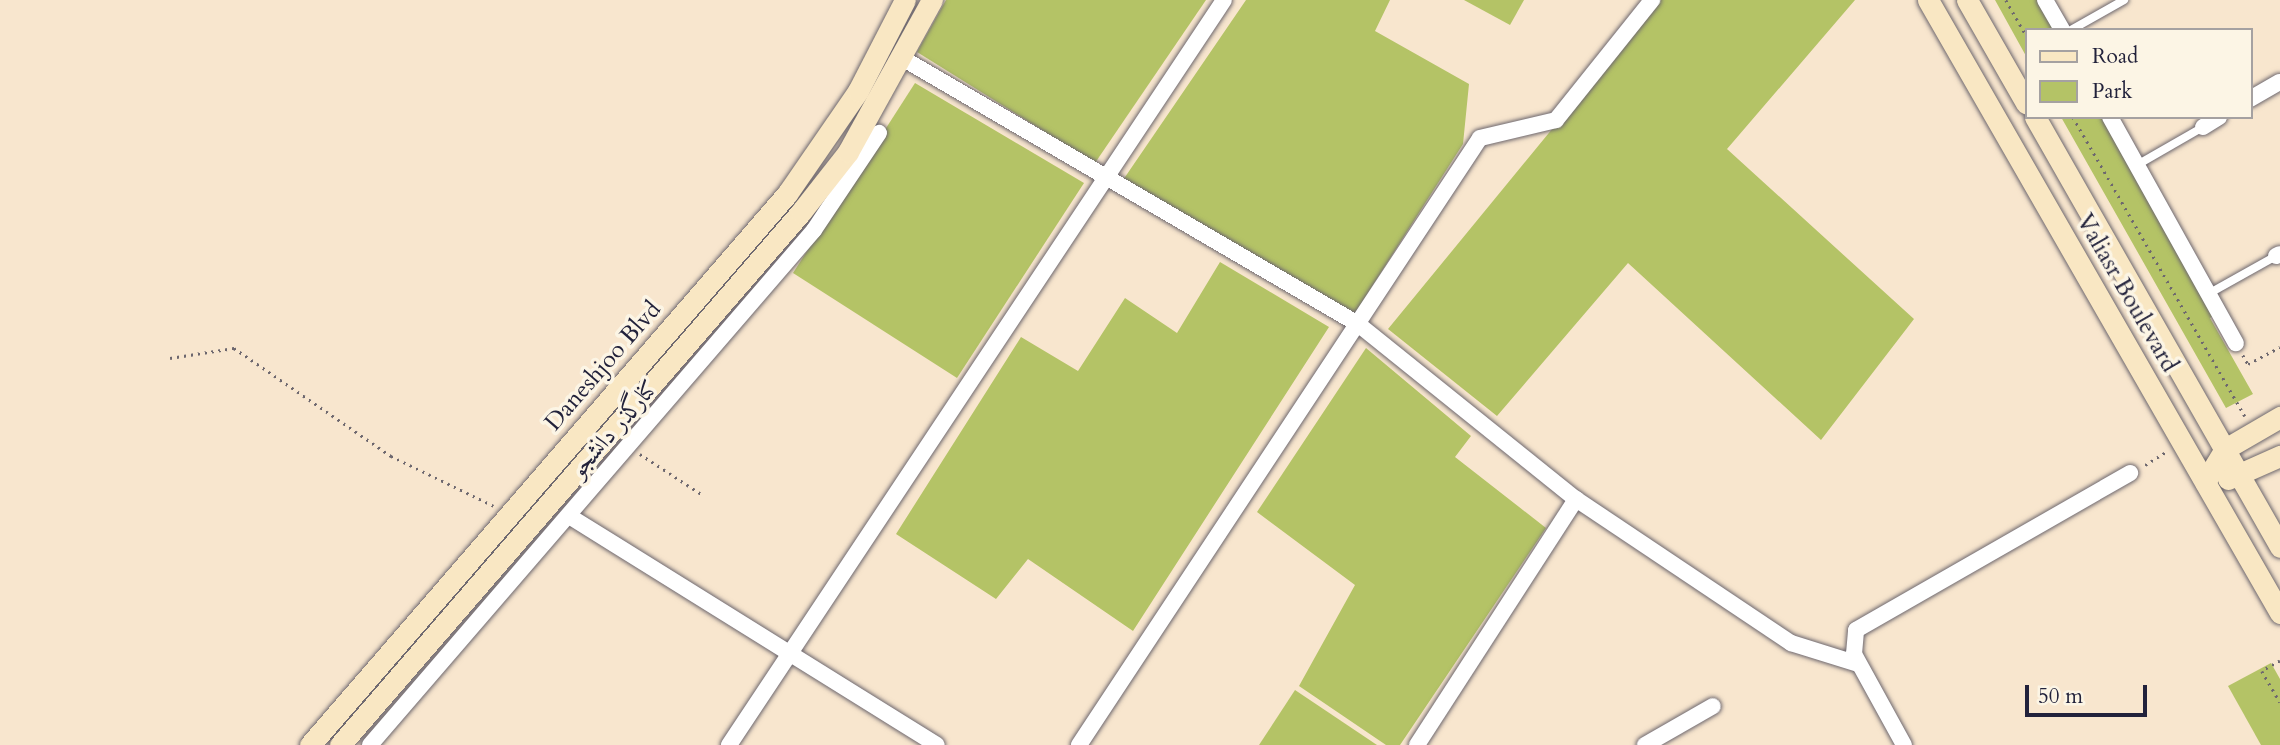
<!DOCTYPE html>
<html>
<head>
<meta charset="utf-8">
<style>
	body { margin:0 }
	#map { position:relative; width:2280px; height:745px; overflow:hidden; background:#f8e6ce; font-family:Cardo,Amiri,serif }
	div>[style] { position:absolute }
	.green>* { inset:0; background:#b4c366 }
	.path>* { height:2.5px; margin-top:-1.25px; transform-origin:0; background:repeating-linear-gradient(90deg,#6d676e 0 2px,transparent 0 7px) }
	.roads { filter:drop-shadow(0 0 2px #6d676e) drop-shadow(0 0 2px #6d676e) }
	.lane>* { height:8px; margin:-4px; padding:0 4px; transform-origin:4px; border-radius:4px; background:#fff }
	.street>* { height:16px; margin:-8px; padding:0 8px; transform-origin:8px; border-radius:8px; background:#fff }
	.secondary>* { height:21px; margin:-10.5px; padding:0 10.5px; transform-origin:10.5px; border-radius:10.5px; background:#f9e7c3 }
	span { translate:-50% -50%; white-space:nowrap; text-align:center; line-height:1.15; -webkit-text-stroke:7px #fcf5e5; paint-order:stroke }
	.street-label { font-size:24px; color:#22223b }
	.legend { position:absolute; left:2025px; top:28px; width:228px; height:91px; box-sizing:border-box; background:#fcf5e5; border:2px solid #a5a1a1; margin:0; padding:9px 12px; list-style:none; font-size:21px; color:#22223b }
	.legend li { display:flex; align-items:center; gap:14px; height:35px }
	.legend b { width:35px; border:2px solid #a5a1a1 }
	.scale { position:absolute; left:2025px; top:685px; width:122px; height:32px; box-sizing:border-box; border:4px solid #22223b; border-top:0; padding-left:9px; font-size:21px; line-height:24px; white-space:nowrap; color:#22223b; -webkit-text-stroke:5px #fcf5e5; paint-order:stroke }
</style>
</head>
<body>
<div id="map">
	<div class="green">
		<i style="clip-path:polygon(946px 0,1206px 0,1095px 163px,917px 52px)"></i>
		<i style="clip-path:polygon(1246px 0,1390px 0,1375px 31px,1469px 84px,1463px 144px,1355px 313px,1123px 180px)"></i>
		<i style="clip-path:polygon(1464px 0,1524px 0,1510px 25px)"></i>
		<i style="clip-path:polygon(1658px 0,1855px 0,1727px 149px,1914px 319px,1821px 440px,1628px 263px,1497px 416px,1388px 329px)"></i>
		<i style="clip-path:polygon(1995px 0,2037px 0,2054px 30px,2026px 30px,2026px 56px)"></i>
		<i style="clip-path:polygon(915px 83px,1084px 183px,957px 378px,793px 273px)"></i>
		<i style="clip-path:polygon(2061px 117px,2104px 117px,2217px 314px,2210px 318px,2253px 394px,2226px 408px)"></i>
		<i style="clip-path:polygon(1220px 262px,1329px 327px,1133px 631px,1028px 559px,996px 599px,896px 534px,1021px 337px,1078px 371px,1125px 298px,1177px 333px)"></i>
		<i style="clip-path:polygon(1366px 348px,1471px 436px,1455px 457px,1546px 528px,1400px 745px,1386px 745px,1299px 686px,1355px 585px,1257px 512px)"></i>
		<i style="clip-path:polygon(2271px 663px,2280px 679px,2280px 745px,2261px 745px,2228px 686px)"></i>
		<i style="clip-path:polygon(1295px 690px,1377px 745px,1259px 745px)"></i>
	</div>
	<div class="path">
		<i style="left:2006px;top:0;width:40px;rotate:60.3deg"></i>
		<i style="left:2073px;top:117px;width:345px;rotate:60.1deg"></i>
		<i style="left:2243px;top:355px;width:10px;rotate:61deg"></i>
		<i style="left:2248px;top:364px;width:36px;rotate:-28deg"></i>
		<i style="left:170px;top:358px;width:65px;rotate:-8.9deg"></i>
		<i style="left:234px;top:348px;width:191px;rotate:34.5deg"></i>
		<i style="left:391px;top:456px;width:114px;rotate:25.9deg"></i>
		<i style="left:640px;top:454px;width:75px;rotate:33.1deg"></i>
		<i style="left:2145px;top:465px;width:25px;rotate:-32deg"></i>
		<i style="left:2280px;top:661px;width:21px;rotate:151deg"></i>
		<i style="left:2262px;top:671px;width:36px;rotate:60deg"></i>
	</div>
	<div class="roads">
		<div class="lane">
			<i style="left:2071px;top:30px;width:61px;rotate:-29.5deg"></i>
			<i style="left:2137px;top:165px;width:76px;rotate:-29.9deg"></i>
			<i style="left:2208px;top:294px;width:78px;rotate:-29.2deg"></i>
		</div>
		<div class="street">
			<i style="left:2045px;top:0;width:34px;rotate:60deg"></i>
			<i style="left:902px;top:58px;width:528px;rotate:30.26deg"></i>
			<i style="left:1358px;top:324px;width:280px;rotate:38.8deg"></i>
			<i style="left:1576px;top:499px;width:259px;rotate:33.8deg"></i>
			<i style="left:1791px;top:643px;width:70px;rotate:17.4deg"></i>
			<i style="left:2250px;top:99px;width:34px;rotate:-30deg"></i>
			<i style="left:2110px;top:117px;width:259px;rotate:60.9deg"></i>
			<i style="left:2203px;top:127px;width:19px;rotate:-32deg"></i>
			<i style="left:2276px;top:256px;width:4px;rotate:-27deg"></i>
			<i style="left:569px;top:516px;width:433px;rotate:31.9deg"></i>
			<i style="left:370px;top:745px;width:680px;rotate:-49.23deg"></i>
			<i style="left:814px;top:230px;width:117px;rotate:-56.2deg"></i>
			<i style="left:729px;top:745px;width:894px;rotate:-56.4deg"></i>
			<i style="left:1079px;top:745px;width:727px;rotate:-56.55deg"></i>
			<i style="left:1480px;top:138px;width:78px;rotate:-13.3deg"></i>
			<i style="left:1556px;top:120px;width:154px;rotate:-51.3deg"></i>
			<i style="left:1417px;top:745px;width:293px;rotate:-57.1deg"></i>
			<i style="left:1645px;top:745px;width:78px;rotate:-29.8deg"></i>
			<i style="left:1904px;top:745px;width:104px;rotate:-118.8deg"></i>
			<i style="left:1854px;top:654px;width:24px;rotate:-85deg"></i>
			<i style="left:1856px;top:630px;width:316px;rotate:-29.8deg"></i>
		</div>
		<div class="secondary">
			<i style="left:1928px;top:0;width:707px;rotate:60.13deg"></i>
			<i style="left:1967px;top:0;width:119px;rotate:60.2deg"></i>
			<i style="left:2035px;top:117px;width:495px;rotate:60.3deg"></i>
			<i style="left:2228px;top:479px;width:57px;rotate:-23.9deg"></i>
			<i style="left:2205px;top:482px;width:39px;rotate:-59deg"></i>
			<i style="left:2225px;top:449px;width:64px;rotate:-30.2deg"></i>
			<i style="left:310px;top:745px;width:729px;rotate:-49.12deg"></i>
			<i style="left:787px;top:194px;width:125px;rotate:-55.4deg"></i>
			<i style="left:858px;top:91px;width:102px;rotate:-62.7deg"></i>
			<i style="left:340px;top:745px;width:705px;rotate:-49.14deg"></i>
			<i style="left:801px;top:212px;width:76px;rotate:-51.9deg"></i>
			<i style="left:848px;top:152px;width:174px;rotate:-61.1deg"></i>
		</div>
	</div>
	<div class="street-label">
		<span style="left:2127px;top:293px;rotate:60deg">Valiasr Boulevard</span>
		<span style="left:603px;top:366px;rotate:-49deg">Daneshjoo Blvd</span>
		<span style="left:614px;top:429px;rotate:-49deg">کنارگذر دانشجو</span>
	</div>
	<ul class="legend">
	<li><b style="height:9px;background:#f9e7c3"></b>Road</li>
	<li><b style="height:19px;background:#b4c366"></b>Park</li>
	</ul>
	<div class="scale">50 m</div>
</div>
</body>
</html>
